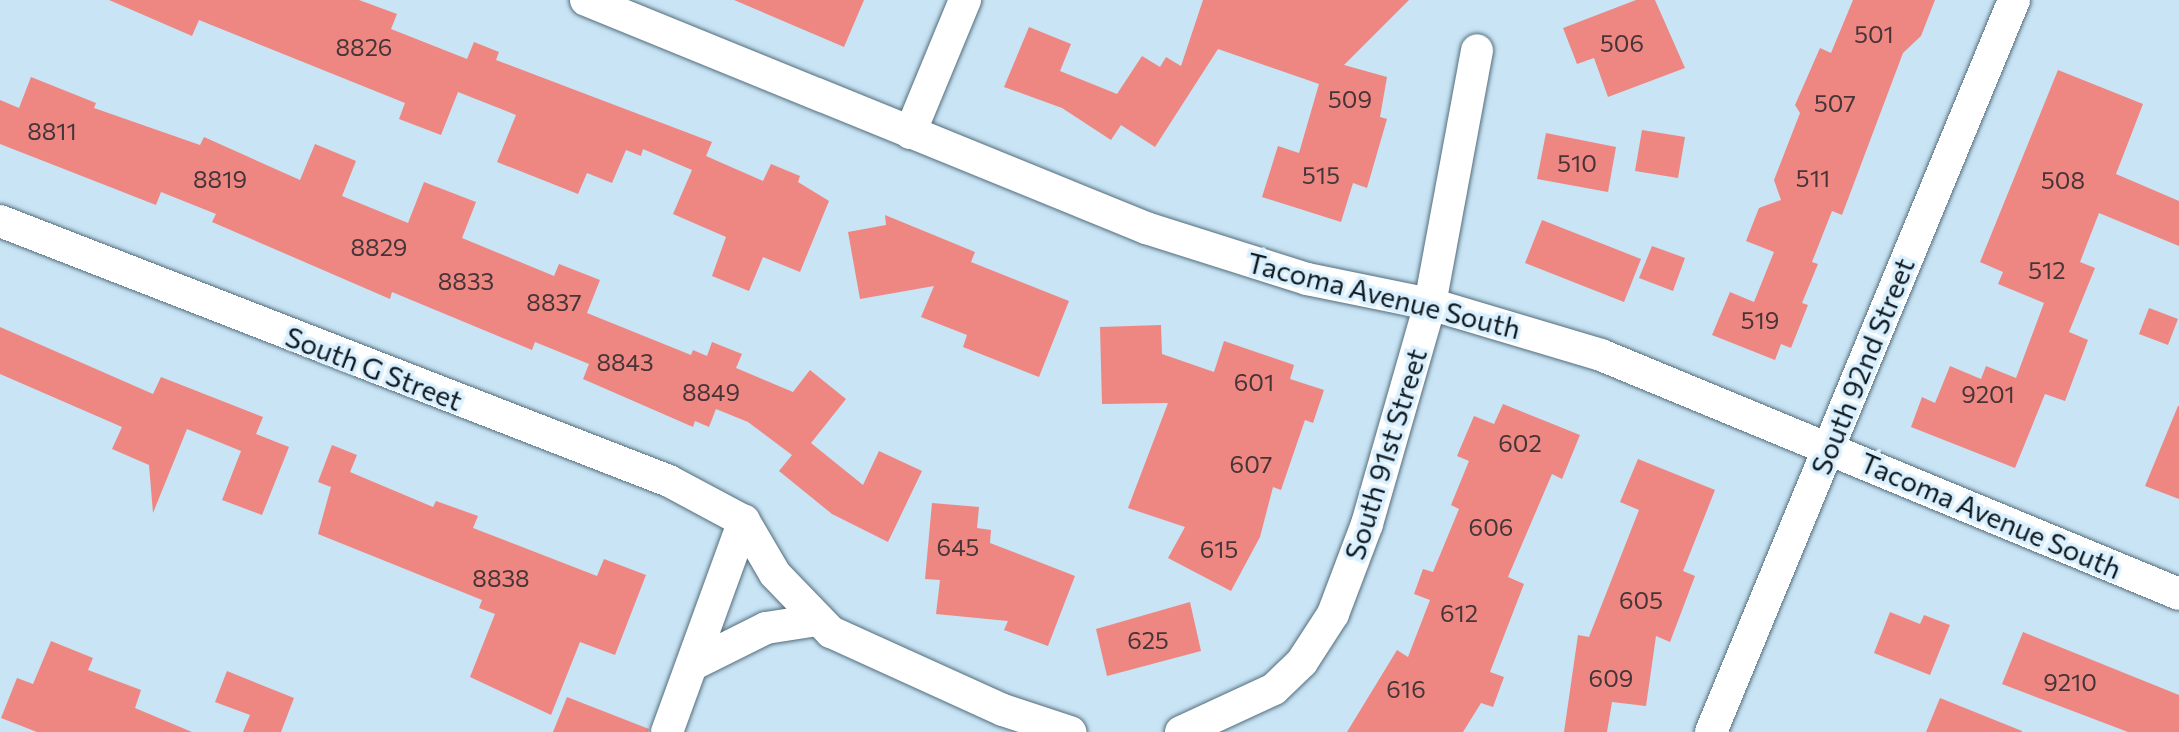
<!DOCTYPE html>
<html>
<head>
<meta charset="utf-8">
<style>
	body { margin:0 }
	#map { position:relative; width:2179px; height:732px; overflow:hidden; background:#c8e4f5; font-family:Commissioner,sans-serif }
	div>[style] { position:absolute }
	.building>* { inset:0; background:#ee8782 }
	.roads { filter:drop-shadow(0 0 2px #546d7c) drop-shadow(0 0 2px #546d7c) }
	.minor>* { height:32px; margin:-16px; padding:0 16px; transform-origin:16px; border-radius:16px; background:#fff }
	span { translate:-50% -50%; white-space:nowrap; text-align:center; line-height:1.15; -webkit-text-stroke:7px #daf0fe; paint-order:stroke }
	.number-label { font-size:24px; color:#473438 }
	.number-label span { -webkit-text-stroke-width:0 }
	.street-label { font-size:28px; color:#0f191f }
</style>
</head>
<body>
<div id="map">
	<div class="building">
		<i style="clip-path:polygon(109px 0,359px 0,397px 14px,391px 29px,467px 59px,474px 42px,499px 52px,496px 60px,712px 142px,706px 156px,763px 181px,771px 164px,800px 176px,798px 182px,829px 201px,800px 272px,763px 257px,749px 291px,712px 276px,726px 237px,673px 214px,692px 170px,643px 149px,641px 156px,626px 150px,612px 183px,587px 173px,578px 194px,497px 162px,516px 115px,458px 92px,441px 135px,399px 119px,405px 103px,199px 20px,192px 36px)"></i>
		<i style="clip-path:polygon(734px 0,864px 0,844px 47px)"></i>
		<i style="clip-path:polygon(1203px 0,1409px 0,1344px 65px,1387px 77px,1380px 117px,1387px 119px,1367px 188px,1353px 183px,1341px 222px,1262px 197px,1278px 146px,1299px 153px,1319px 84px,1218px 49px,1155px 147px,1121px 125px,1111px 140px,1062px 108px,1004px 87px,1029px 27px,1071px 44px,1060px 71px,1117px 94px,1142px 56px,1160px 67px,1166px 57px,1181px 66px)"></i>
		<i style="clip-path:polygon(1636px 0,1655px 0,1685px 68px,1608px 97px,1594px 58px,1577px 64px,1563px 28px)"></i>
		<i style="clip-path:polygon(1853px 0,1935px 0,1921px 36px,1903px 53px,1842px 215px,1832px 211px,1812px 262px,1818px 264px,1802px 303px,1808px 305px,1791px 348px,1781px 344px,1775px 360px,1712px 335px,1730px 292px,1754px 302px,1774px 252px,1746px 241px,1759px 208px,1781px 200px,1774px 180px,1800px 113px,1795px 105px,1820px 48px,1831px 53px)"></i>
		<i style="clip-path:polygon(2058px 70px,2143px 104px,2116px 174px,2179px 201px,2179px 246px,2099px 213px,2080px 262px,2095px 268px,2069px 332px,2088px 340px,2065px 401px,2045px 394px,2015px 468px,1911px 427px,1922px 397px,1935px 403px,1950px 366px,1981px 379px,1986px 366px,2016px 378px,2044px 303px,1998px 284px,2003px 272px,1980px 262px)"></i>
		<i style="clip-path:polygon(31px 77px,96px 103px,94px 108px,200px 145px,204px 137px,300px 180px,315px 144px,356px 161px,342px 196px,408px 223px,424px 182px,476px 202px,462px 238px,554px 276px,559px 264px,600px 280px,587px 313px,691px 355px,693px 350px,707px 356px,712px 342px,742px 354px,736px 368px,793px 392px,810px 370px,846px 399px,811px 443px,863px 485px,879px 451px,922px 471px,888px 542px,832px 514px,779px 471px,792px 455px,748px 422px,716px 409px,709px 427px,695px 421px,693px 427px,583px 379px,589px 364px,535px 342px,532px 350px,392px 292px,390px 299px,212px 222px,216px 214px,161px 192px,156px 205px,0 144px,0 100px,19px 108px)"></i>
		<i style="clip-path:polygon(1642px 130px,1685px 137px,1678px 178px,1635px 171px)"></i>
		<i style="clip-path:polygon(1546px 133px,1616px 147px,1608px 192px,1537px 179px)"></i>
		<i style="clip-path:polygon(885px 215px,975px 252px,971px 262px,1069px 301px,1039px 377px,963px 347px,967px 335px,921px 317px,934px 286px,860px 299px,848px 232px,886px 225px)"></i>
		<i style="clip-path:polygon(1542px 220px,1641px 259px,1624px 302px,1525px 263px)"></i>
		<i style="clip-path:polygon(1652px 246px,1685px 258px,1673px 291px,1639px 278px)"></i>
		<i style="clip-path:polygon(2149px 308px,2178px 319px,2168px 345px,2139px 334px)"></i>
		<i style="clip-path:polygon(1161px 325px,1162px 354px,1214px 372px,1224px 341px,1294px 365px,1290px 379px,1324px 390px,1313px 423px,1305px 420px,1281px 490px,1273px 487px,1260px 537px,1231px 591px,1168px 558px,1185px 527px,1128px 508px,1168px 403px,1102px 404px,1100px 327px)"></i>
		<i style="clip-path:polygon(0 327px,153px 394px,161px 377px,263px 417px,256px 434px,289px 447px,262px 515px,222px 500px,241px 451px,187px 429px,153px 513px,149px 465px,112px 449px,122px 427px,0 374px)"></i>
		<i style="clip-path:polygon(1503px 404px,1580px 435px,1562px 479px,1552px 474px,1508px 577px,1524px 584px,1490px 672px,1504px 677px,1493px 707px,1481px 703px,1463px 732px,1347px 732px,1397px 650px,1408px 657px,1430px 600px,1414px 594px,1423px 569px,1433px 572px,1459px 509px,1451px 505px,1469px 461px,1457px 456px,1474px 416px,1494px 424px)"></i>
		<i style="clip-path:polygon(2178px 406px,2179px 406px,2179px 499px,2145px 486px)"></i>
		<i style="clip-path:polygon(332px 445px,357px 455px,350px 472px,433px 507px,436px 501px,478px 516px,473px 528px,597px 576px,604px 559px,646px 575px,615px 655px,580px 642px,551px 715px,470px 677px,495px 614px,479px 608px,482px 600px,318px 534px,331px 487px,318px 482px)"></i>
		<i style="clip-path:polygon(1638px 459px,1715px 490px,1683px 571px,1695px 576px,1670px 642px,1656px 636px,1646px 706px,1612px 702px,1607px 732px,1564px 732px,1578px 635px,1589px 637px,1639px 510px,1620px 502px)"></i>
		<i style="clip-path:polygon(932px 503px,979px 507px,977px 528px,991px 530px,990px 543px,1075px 576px,1048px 646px,1004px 630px,1008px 621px,936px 614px,940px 580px,925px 579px)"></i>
		<i style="clip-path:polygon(1190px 602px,1201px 651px,1107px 676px,1096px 629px)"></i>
		<i style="clip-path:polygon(1890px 612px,1920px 624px,1924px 615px,1950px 625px,1930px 675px,1874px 653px)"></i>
		<i style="clip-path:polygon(2023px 632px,2179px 695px,2179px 732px,2128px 732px,2002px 684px)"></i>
		<i style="clip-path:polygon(51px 641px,93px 658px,88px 670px,141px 690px,135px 708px,192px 732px,37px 732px,1px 718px,17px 678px,33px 684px)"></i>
		<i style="clip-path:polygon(227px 671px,294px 698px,281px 732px,243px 732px,250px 715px,215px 702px)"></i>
		<i style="clip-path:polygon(567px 697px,649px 729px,648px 732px,553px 732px)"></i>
		<i style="clip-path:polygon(1940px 698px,2022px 731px,2022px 732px,1926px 732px)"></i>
	</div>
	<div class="roads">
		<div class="minor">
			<i style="left:586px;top:0;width:605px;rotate:22.15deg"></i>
			<i style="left:1146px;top:228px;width:169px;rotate:17.6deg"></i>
			<i style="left:1307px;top:279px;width:126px;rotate:11.5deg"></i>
			<i style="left:1430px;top:304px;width:178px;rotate:16.6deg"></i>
			<i style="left:1601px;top:355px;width:625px;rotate:22.46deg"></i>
			<i style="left:910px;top:133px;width:144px;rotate:-67.5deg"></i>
			<i style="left:0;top:221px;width:718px;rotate:21.24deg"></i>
			<i style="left:669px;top:481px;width:85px;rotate:28.1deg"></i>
			<i style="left:744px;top:521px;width:61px;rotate:59.7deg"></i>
			<i style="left:775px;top:574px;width:81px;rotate:46deg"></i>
			<i style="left:831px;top:632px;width:189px;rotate:24.4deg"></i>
			<i style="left:1003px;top:710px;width:71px;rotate:18.2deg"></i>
			<i style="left:696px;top:663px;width:78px;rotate:-26.6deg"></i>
			<i style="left:766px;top:628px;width:52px;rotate:-8.9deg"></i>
			<i style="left:667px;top:732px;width:225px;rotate:-70deg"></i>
			<i style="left:1181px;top:732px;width:102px;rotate:-24.8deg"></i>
			<i style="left:1274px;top:689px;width:39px;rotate:-44deg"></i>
			<i style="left:1302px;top:662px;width:57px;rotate:-57.1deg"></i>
			<i style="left:1333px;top:614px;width:96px;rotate:-69.3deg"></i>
			<i style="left:1367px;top:524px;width:229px;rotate:-74deg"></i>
			<i style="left:1430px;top:304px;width:258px;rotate:-79.5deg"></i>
			<i style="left:1711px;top:732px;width:792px;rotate:-67.51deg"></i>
		</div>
	</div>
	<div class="number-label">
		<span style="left:1874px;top:34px">501</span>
		<span style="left:1622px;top:43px">506</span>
		<span style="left:364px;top:47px">8826</span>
		<span style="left:1350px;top:99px">509</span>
		<span style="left:1835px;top:103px">507</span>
		<span style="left:52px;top:131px">8811</span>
		<span style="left:1577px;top:163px">510</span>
		<span style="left:1321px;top:175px">515</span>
		<span style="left:1813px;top:178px">511</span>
		<span style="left:220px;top:179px">8819</span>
		<span style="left:2063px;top:180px">508</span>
		<span style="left:379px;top:247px">8829</span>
		<span style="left:2047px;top:270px">512</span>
		<span style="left:466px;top:281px">8833</span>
		<span style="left:554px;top:302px">8837</span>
		<span style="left:1760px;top:320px">519</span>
		<span style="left:625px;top:362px">8843</span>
		<span style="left:1254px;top:382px">601</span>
		<span style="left:711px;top:392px">8849</span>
		<span style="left:1988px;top:394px">9201</span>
		<span style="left:1520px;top:443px">602</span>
		<span style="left:1251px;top:464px">607</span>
		<span style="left:1491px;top:527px">606</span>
		<span style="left:958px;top:547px">645</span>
		<span style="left:1219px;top:549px">615</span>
		<span style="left:501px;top:578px">8838</span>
		<span style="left:1641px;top:600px">605</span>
		<span style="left:1459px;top:613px">612</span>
		<span style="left:1148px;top:640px">625</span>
		<span style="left:1611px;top:678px">609</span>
		<span style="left:2070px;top:682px">9210</span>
		<span style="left:1406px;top:689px">616</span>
	</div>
	<div class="street-label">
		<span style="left:1384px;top:295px;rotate:14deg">Tacoma Avenue South</span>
		<span style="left:1862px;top:366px;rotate:-68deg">South 92nd Street</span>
		<span style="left:374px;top:368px;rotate:21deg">South G Street</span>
		<span style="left:1385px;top:454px;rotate:-73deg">South 91st Street</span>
		<span style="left:1991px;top:515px;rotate:23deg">Tacoma Avenue South</span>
	</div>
</div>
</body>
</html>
